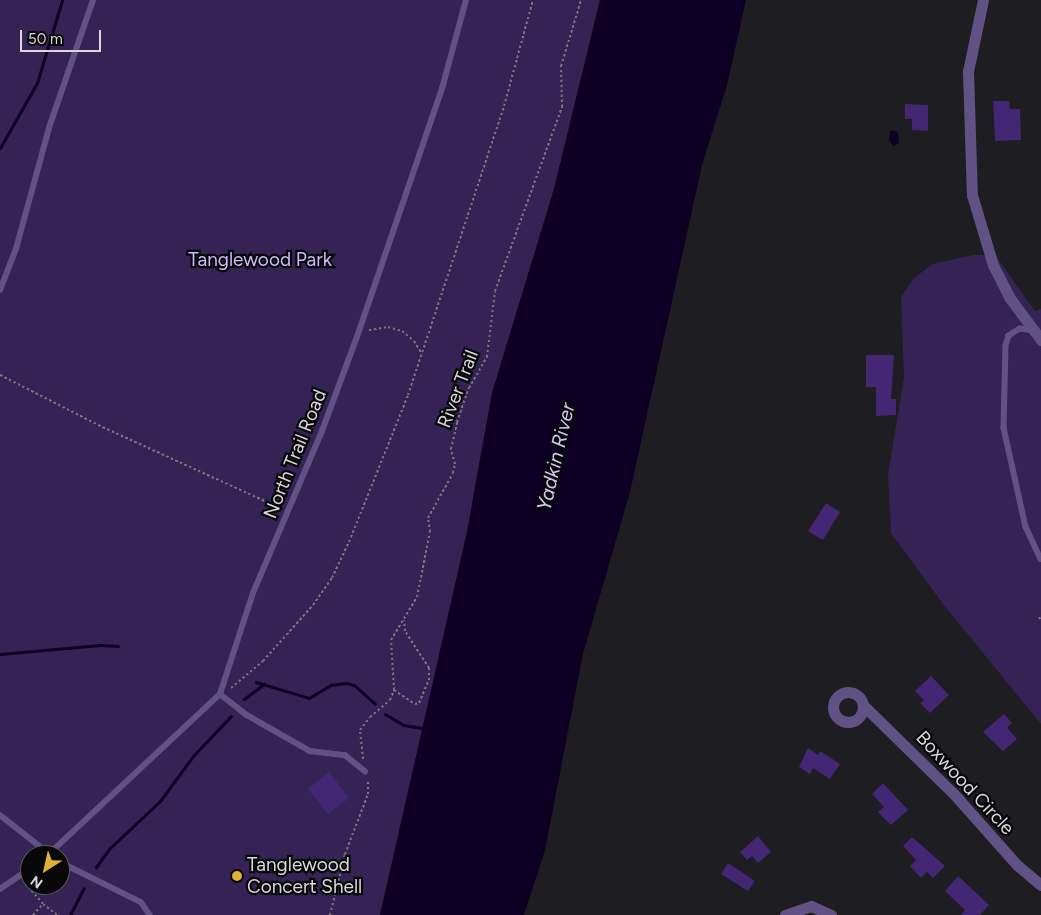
<!DOCTYPE html>
<html>
<head>
<meta charset="utf-8">
<style>
	body { margin:0 }
	#map { position:relative; width:1041px; height:915px; overflow:hidden; background:#1e1d21; font-family:Figtree,sans-serif }
	div>[style] { position:absolute }
	.green>* { inset:0; background:#352356 }
	.water>* { inset:0; background:#0e0024 }
	.stream>* { height:3px; margin:-1.5px; padding:0 1.5px; transform-origin:1.5px; border-radius:1.5px; background:#0e0024 }
	.building>* { inset:0; background:#442774 }
	.path>* { height:2px; margin-top:-1px; transform-origin:0; background:repeating-linear-gradient(90deg,#78777a 0 2.5px,transparent 0 5px) }
	.service>* { height:5.5px; margin:-2.75px; padding:0 2.75px; transform-origin:2.75px; border-radius:2.75px; background:#615286 }
	.minor>* { height:11px; margin:-5.5px; padding:0 5.5px; transform-origin:5.5px; border-radius:5.5px; background:#615286 }
	.minor>.ring { margin:-5.5px; padding:0; box-sizing:content-box; background:none; border:11px solid #615286; border-radius:50% }
	.dots>* { width:14px; height:14px; translate:-50% -50%; box-sizing:border-box; border:2px solid #080809; border-radius:50% }
	span { translate:-50% -50%; white-space:nowrap; text-align:center; line-height:1.15; -webkit-text-stroke:4.5px #080809; paint-order:stroke }
	.park-label { font-size:19px; color:#cbbafc }
	.street-label { font-size:19px; color:#d8d7da }
	.poi-label { font-size:19px; color:#d8d7da }
	.left { translate:0 -50%; text-align:left }
	.water-label { font-size:20px; color:#d3c8f4; font-style:italic }
	.north { position:absolute; left:20px; top:845px; width:50px; height:50px; box-sizing:border-box; background:#080809; border:1px solid #5b5b5d; border-radius:50%; rotate:215deg; font-size:14px; font-weight:700; line-height:20px; text-align:center; color:#d8d7da }
	.north::after { content:''; display:block; margin:auto; width:18px; height:22px; background:#dfb034; clip-path:polygon(50% 0,100% 100%,50% 72%,0 100%) }
	.scale { position:absolute; left:20px; top:30px; width:81px; height:22px; box-sizing:border-box; border:2px solid #d8d7da; border-top:0; padding-left:6px; font-size:15px; line-height:18px; white-space:nowrap; color:#d8d7da; -webkit-text-stroke:4px #080809; paint-order:stroke }
</style>
</head>
<body>
<div id="map">
	<div class="green">
		<i style="clip-path:polygon(evenodd,0 0,600px 0,554px 189px,492px 393px,467px 532px,380px 915px,0 915px,0 0,30px 855px,60px 855px,60px 885px,30px 885px,30px 855px)"></i>
		<i style="clip-path:polygon(973px 255px,995px 255px,1035px 311px,1041px 309px,1041px 724px,943px 604px,891px 533px,888px 474px,904px 378px,901px 297px,914px 278px,933px 264px)"></i>
	</div>
	<div class="water">
		<i style="clip-path:polygon(600px 0,746px 0,727px 85px,702px 165px,630px 492px,583px 654px,545px 850px,524px 915px,380px 915px,467px 532px,492px 393px,554px 189px)"></i>
		<i style="clip-path:polygon(894px 130px,898px 133px,899px 143px,893px 146px,889px 140px,890px 131px)"></i>
	</div>
	<div class="stream">
		<i style="left:0;top:148px;width:75px;rotate:-60.4deg"></i>
		<i style="left:37px;top:83px;width:87px;rotate:-73.2deg"></i>
		<i style="left:0;top:654px;width:101px;rotate:-5.1deg"></i>
		<i style="left:101px;top:645px;width:17px;rotate:3deg"></i>
		<i style="left:256px;top:682px;width:55px;rotate:16.8deg"></i>
		<i style="left:309px;top:698px;width:26px;rotate:-31deg"></i>
		<i style="left:331px;top:685px;width:15px;rotate:-8deg"></i>
		<i style="left:346px;top:683px;width:8px;rotate:14deg"></i>
		<i style="left:354px;top:685px;width:28px;rotate:42deg"></i>
		<i style="left:244px;top:699px;width:25px;rotate:-37deg"></i>
		<i style="left:385px;top:714px;width:21px;rotate:31deg"></i>
		<i style="left:403px;top:725px;width:24px;rotate:9deg"></i>
		<i style="left:96px;top:867px;width:24px;rotate:-54deg"></i>
		<i style="left:110px;top:848px;width:69px;rotate:-43.2deg"></i>
		<i style="left:160px;top:801px;width:56px;rotate:-53.7deg"></i>
		<i style="left:193px;top:756px;width:55px;rotate:-46.5deg"></i>
		<i style="left:70px;top:915px;width:30px;rotate:-63deg"></i>
	</div>
	<div class="building">
		<i style="clip-path:polygon(993px 101px,1009px 101px,1010px 109px,1020px 109px,1021px 140px,995px 141px)"></i>
		<i style="clip-path:polygon(905px 104px,928px 105px,928px 131px,912px 130px,912px 119px,905px 119px)"></i>
		<i style="clip-path:polygon(866px 355px,894px 355px,891px 399px,896px 399px,896px 415px,876px 416px,876px 387px,866px 387px)"></i>
		<i style="clip-path:polygon(826px 503px,840px 512px,823px 540px,808px 531px)"></i>
		<i style="clip-path:polygon(931px 676px,949px 695px,930px 713px,920px 703px,924px 700px,915px 691px)"></i>
		<i style="clip-path:polygon(1004px 714px,1012px 723px,1007px 728px,1017px 739px,1003px 751px,983px 732px)"></i>
		<i style="clip-path:polygon(808px 748px,818px 755px,820px 751px,840px 764px,830px 779px,813px 768px,810px 774px,799px 767px)"></i>
		<i style="clip-path:polygon(329px 772px,349px 798px,328px 814px,308px 789px)"></i>
		<i style="clip-path:polygon(883px 783px,908px 810px,891px 825px,878px 812px,884px 807px,872px 794px)"></i>
		<i style="clip-path:polygon(758px 836px,771px 852px,758px 863px,752px 856px,747px 860px,740px 852px)"></i>
		<i style="clip-path:polygon(912px 837px,945px 866px,933px 878px,927px 872px,921px 878px,910px 866px,916px 860px,903px 846px)"></i>
		<i style="clip-path:polygon(728px 863px,755px 881px,748px 891px,721px 874px)"></i>
		<i style="clip-path:polygon(958px 876px,989px 905px,980px 915px,961px 915px,965px 910px,945px 891px)"></i>
	</div>
	<div class="path">
		<i style="left:369px;top:330px;width:19px;rotate:-9deg"></i>
		<i style="left:388px;top:327px;width:15px;rotate:16deg"></i>
		<i style="left:402px;top:331px;width:16px;rotate:40deg"></i>
		<i style="left:414px;top:341px;width:15px;rotate:58deg"></i>
		<i style="left:0;top:375px;width:110px;rotate:27deg"></i>
		<i style="left:98px;top:425px;width:200px;rotate:24.5deg"></i>
		<i style="left:1039px;top:617px;width:4px;rotate:56deg"></i>
		<i style="left:231px;top:688px;width:42px;rotate:-40.2deg"></i>
		<i style="left:263px;top:661px;width:75px;rotate:-48.2deg"></i>
		<i style="left:313px;top:605px;width:33px;rotate:-55deg"></i>
		<i style="left:332px;top:578px;width:40px;rotate:-65deg"></i>
		<i style="left:349px;top:542px;width:158px;rotate:-68.1deg"></i>
		<i style="left:408px;top:395px;width:305px;rotate:-71.6deg"></i>
		<i style="left:504px;top:106px;width:110px;rotate:-74.7deg"></i>
		<i style="left:394px;top:690px;width:25px;rotate:34deg"></i>
		<i style="left:415px;top:704px;width:4px;rotate:-14deg"></i>
		<i style="left:419px;top:703px;width:25px;rotate:-67deg"></i>
		<i style="left:429px;top:680px;width:12px;rotate:-90deg"></i>
		<i style="left:429px;top:668px;width:44px;rotate:-123deg"></i>
		<i style="left:405px;top:631px;width:11px;rotate:-95deg"></i>
		<i style="left:363px;top:759px;width:29px;rotate:-96deg"></i>
		<i style="left:360px;top:730px;width:16px;rotate:-52deg"></i>
		<i style="left:370px;top:717px;width:26px;rotate:-40deg"></i>
		<i style="left:390px;top:700px;width:11px;rotate:-68deg"></i>
		<i style="left:394px;top:690px;width:50px;rotate:-93.4deg"></i>
		<i style="left:391px;top:640px;width:50px;rotate:-58.8deg"></i>
		<i style="left:417px;top:597px;width:66px;rotate:-78.7deg"></i>
		<i style="left:430px;top:532px;width:14px;rotate:-98deg"></i>
		<i style="left:428px;top:518px;width:51px;rotate:-60.9deg"></i>
		<i style="left:453px;top:473px;width:9px;rotate:-77deg"></i>
		<i style="left:455px;top:464px;width:16px;rotate:-105deg"></i>
		<i style="left:451px;top:449px;width:28px;rotate:-77deg"></i>
		<i style="left:457px;top:422px;width:36px;rotate:-71deg"></i>
		<i style="left:469px;top:388px;width:36px;rotate:-60deg"></i>
		<i style="left:487px;top:357px;width:66px;rotate:-83.1deg"></i>
		<i style="left:495px;top:291px;width:196px;rotate:-70deg"></i>
		<i style="left:562px;top:107px;width:41px;rotate:-91.4deg"></i>
		<i style="left:561px;top:66px;width:69px;rotate:-73.1deg"></i>
		<i style="left:25px;top:883px;width:28px;rotate:49deg"></i>
		<i style="left:33px;top:915px;width:15px;rotate:-48deg"></i>
		<i style="left:43px;top:904px;width:18px;rotate:38deg"></i>
		<i style="left:330px;top:915px;width:63px;rotate:-76.2deg"></i>
		<i style="left:345px;top:854px;width:64px;rotate:-69deg"></i>
		<i style="left:368px;top:794px;width:15px;rotate:-90deg"></i>
	</div>
	<div class="service">
		<i style="left:0;top:290px;width:44px;rotate:-68.7deg"></i>
		<i style="left:16px;top:249px;width:125px;rotate:-74.7deg"></i>
		<i style="left:49px;top:128px;width:135px;rotate:-71deg"></i>
		<i style="left:1034px;top:331px;width:14px;rotate:-172deg"></i>
		<i style="left:1020px;top:329px;width:13px;rotate:148deg"></i>
		<i style="left:1009px;top:336px;width:10px;rotate:107deg"></i>
		<i style="left:1006px;top:346px;width:82px;rotate:91.4deg"></i>
		<i style="left:1004px;top:428px;width:101px;rotate:77.5deg"></i>
		<i style="left:1026px;top:527px;width:35px;rotate:65deg"></i>
		<i style="left:220px;top:694px;width:34px;rotate:38deg"></i>
		<i style="left:247px;top:715px;width:73px;rotate:29.7deg"></i>
		<i style="left:310px;top:751px;width:35px;rotate:7deg"></i>
		<i style="left:345px;top:755px;width:26px;rotate:39deg"></i>
		<i style="left:0;top:815px;width:65px;rotate:38.1deg"></i>
		<i style="left:48px;top:855px;width:236px;rotate:-43.1deg"></i>
		<i style="left:220px;top:694px;width:106px;rotate:-71.9deg"></i>
		<i style="left:253px;top:593px;width:176px;rotate:-66.9deg"></i>
		<i style="left:322px;top:431px;width:100px;rotate:-69.6deg"></i>
		<i style="left:357px;top:337px;width:262px;rotate:-71.1deg"></i>
		<i style="left:442px;top:89px;width:92px;rotate:-74.9deg"></i>
		<i style="left:60px;top:862px;width:90px;rotate:26.3deg"></i>
		<i style="left:141px;top:902px;width:16px;rotate:55deg"></i>
		<i style="left:0;top:889px;width:36px;rotate:-34deg"></i>
	</div>
	<div class="minor">
		<i style="left:983px;top:0;width:73px;rotate:101.9deg"></i>
		<i style="left:968px;top:71px;width:124px;rotate:88.2deg"></i>
		<i style="left:972px;top:195px;width:73px;rotate:73.3deg"></i>
		<i style="left:993px;top:265px;width:36px;rotate:63deg"></i>
		<i style="left:1009px;top:297px;width:54px;rotate:53.3deg"></i>
		<i class="ring" style="left:833px;top:692px;width:19px;height:19px"></i>
		<i style="left:863px;top:705px;width:127px;rotate:44.4deg"></i>
		<i style="left:954px;top:794px;width:95px;rotate:48.4deg"></i>
		<i style="left:1017px;top:865px;width:31px;rotate:40deg"></i>
		<i style="left:785px;top:915px;width:28px;rotate:-19deg"></i>
		<i style="left:811px;top:906px;width:22px;rotate:24deg"></i>
	</div>
	<div class="dots">
		<i style="left:237px;top:876px;background:#dfb034"></i>
	</div>
	<div class="park-label">
		<span style="left:260px;top:260px">Tanglewood Park</span>
	</div>
	<div class="street-label">
		<span style="left:458px;top:389px;rotate:-69deg">River Trail</span>
		<span style="left:295px;top:454px;rotate:-68deg">North Trail Road</span>
		<span style="left:965px;top:783px;rotate:47deg">Boxwood Circle</span>
	</div>
	<div class="poi-label">
		<span class="left" style="left:247px;top:876px">Tanglewood<br>Concert Shell</span>
	</div>
	<div class="water-label">
		<span style="left:556px;top:457px;rotate:-77deg">Yadkin River</span>
	</div>
	<div class="north">N</div>
	<div class="scale">50 m</div>
</div>
</body>
</html>
